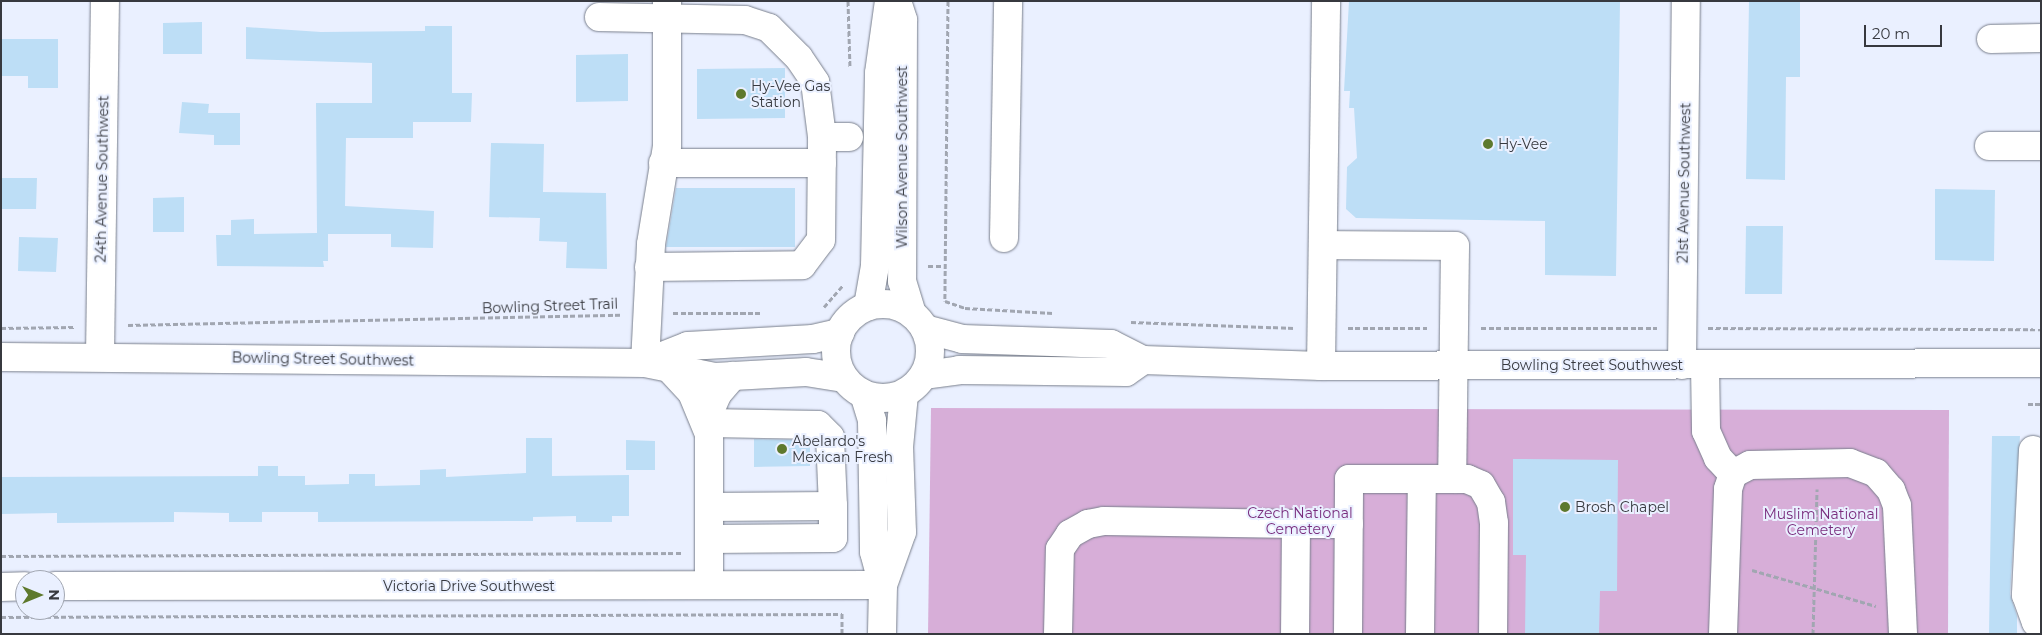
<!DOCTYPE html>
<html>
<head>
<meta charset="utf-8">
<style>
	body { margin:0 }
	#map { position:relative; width:2042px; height:635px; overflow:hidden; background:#eaf0ff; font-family:Montserrat,sans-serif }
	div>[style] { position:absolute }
	.green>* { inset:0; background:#d7aed8 }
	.building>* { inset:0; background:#bddef6 }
	.path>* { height:3px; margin-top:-1.5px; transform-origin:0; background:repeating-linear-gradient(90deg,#a1a6b1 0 5px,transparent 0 7.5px) }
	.roads { filter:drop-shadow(0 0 1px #797f8c) drop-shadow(0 0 1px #797f8c) }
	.minor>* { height:28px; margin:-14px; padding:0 14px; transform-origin:14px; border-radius:14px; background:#fff }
	.major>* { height:28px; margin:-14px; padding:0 14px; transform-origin:14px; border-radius:14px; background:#fff }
	.major>.ring { margin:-14px; padding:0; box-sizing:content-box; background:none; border:28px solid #fff; border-radius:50% }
	.dots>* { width:14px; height:14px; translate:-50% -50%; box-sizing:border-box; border:2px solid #eaf0ff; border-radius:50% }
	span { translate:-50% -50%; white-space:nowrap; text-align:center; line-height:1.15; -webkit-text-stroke:4px #eaf0ff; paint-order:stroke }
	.poi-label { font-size:14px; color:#37393f }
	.left { translate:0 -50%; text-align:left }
	.street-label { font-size:14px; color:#37393f }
	.park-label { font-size:14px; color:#792c7d }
	.frame { position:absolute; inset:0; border:2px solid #37393f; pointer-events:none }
	.north { position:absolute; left:15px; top:570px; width:50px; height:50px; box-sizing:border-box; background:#eaf0ff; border:1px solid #a2a7b2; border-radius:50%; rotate:90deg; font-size:14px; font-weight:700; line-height:20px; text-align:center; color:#37393f }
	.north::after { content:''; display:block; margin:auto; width:18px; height:22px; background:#5e792d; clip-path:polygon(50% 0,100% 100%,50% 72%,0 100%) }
	.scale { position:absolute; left:1864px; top:25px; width:78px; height:22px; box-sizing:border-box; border:2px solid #37393f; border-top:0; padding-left:6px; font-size:15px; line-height:18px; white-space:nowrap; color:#37393f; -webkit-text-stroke:4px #eaf0ff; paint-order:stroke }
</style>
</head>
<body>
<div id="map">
	<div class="green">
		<i style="clip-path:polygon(931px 408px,1949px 410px,1948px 634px,928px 634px)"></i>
	</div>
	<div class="building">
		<i style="clip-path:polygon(1349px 1px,1620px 1px,1616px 276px,1545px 275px,1545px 221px,1356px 218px,1346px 209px,1347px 167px,1357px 158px,1354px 108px,1349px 108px,1350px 91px,1344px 91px)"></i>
		<i style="clip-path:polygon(1749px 1px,1800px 1px,1800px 77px,1786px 77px,1785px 180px,1746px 179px)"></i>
		<i style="clip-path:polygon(202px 22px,202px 54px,163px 54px,163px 23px)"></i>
		<i style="clip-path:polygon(425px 26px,452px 26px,452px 93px,472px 93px,471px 122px,413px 122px,413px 138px,346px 138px,345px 206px,434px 211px,433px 248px,391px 247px,391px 234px,328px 234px,328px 261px,323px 261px,324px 267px,217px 266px,216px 235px,231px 235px,231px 220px,254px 219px,254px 234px,317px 233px,316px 103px,372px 103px,372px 63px,246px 59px,246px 27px,321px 32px,425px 31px)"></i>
		<i style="clip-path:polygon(1px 39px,58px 39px,58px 88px,28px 88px,28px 76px,1px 76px)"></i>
		<i style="clip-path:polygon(628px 54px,628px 101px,576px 102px,576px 55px)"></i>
		<i style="clip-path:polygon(785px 68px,785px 118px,697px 119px,697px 69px)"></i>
		<i style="clip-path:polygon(182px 102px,209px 104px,208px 113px,240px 113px,240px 145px,214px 145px,214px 135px,179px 133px)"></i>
		<i style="clip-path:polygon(491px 143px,544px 144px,543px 192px,606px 193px,607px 269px,566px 268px,567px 242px,539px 241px,540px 218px,489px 217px)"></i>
		<i style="clip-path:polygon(1px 178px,37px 178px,36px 209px,1px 209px)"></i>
		<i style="clip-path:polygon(676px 188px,795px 188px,795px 247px,666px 247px)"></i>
		<i style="clip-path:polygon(1935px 189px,1995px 190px,1994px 261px,1935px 260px)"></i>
		<i style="clip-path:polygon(184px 197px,184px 232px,153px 232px,153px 198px)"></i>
		<i style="clip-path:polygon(1746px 226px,1783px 226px,1782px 294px,1745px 294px)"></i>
		<i style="clip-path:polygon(19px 237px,58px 238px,56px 272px,18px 271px)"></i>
		<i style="clip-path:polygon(1992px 436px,2020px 436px,2010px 594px,2017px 616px,2017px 634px,1989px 634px)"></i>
		<i style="clip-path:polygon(526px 438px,552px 438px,552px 476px,629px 475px,629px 516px,612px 516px,612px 522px,576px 522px,576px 516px,533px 517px,533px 521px,318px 522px,318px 512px,262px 512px,262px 522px,229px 522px,229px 513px,174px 512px,174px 522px,57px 523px,57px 513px,1px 514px,1px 477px,258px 476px,258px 466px,278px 466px,278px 476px,305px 476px,305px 485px,349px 484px,349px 474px,375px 474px,375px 486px,420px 485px,420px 470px,446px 469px,446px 477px,526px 473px)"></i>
		<i style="clip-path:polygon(754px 439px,810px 440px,810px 466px,754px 467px)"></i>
		<i style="clip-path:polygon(626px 440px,655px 441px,655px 470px,626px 470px)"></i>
		<i style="clip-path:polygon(1513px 459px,1618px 460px,1617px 591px,1600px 591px,1599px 634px,1525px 634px,1526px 555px,1513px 555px)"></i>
	</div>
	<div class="path">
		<i style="left:848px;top:1px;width:67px;rotate:88.3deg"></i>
		<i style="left:948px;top:1px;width:300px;rotate:90.6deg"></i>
		<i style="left:945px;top:301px;width:21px;rotate:19deg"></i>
		<i style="left:965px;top:308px;width:88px;rotate:3.3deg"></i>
		<i style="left:928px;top:266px;width:15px"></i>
		<i style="left:824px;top:307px;width:28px;rotate:-49deg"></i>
		<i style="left:673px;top:313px;width:88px"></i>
		<i style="left:1131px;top:322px;width:163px;rotate:2.1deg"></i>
		<i style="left:128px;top:325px;width:493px;rotate:-1.2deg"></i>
		<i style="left:1px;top:328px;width:73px;rotate:-0.8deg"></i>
		<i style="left:1348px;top:328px;width:79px"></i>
		<i style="left:1481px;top:328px;width:176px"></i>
		<i style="left:1708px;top:328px;width:333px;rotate:0.2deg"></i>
		<i style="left:2028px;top:404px;width:13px"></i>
		<i style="left:1px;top:556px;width:681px;rotate:-0.25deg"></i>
		<i style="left:1752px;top:570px;width:129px;rotate:16.2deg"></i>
		<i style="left:1px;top:617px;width:841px;rotate:-0.2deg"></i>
		<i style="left:842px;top:634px;width:21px;rotate:-90deg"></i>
		<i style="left:1813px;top:634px;width:145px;rotate:-88.4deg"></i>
	</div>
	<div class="roads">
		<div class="minor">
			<i style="left:599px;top:17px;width:146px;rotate:1.2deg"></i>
			<i style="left:745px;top:20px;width:25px;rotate:18deg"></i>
			<i style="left:769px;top:28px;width:42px;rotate:45deg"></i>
			<i style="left:799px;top:58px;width:29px;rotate:56deg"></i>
			<i style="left:815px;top:82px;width:55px;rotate:82.7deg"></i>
			<i style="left:1991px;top:39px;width:50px;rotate:-1.1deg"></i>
			<i style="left:1989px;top:146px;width:52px"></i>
			<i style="left:663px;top:163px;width:159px"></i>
			<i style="left:1004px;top:238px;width:237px;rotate:-89deg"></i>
			<i style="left:1323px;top:245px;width:132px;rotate:0.4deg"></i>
			<i style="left:1455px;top:246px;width:233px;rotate:90.7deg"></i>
			<i style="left:649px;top:267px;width:153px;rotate:-0.7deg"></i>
			<i style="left:802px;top:265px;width:31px;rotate:-53deg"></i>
			<i style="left:821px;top:240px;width:103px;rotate:-89.4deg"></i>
			<i style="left:822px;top:137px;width:27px"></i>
			<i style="left:100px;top:356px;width:355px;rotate:-89.2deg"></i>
			<i style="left:645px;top:363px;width:119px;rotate:-87.1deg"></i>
			<i style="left:651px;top:244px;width:99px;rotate:-80.7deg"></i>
			<i style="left:667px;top:146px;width:145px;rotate:-90deg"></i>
			<i style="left:1682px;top:365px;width:364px;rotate:-89.4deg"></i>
			<i style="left:1705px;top:365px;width:66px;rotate:89.1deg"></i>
			<i style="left:1706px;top:431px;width:30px;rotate:66deg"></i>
			<i style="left:1718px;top:458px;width:22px;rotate:47deg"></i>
			<i style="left:1321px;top:366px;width:365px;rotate:-89.2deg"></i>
			<i style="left:669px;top:368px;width:34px;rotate:47deg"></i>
			<i style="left:692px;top:393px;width:44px;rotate:67.5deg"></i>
			<i style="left:864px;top:394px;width:28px;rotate:73deg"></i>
			<i style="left:872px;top:421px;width:131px;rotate:89.1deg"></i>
			<i style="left:874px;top:552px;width:34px;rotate:75deg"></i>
			<i style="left:883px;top:585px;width:49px;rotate:91.2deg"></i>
			<i style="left:2033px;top:450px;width:145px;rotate:92.8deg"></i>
			<i style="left:2026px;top:595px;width:29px;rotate:70deg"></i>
			<i style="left:2036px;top:622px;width:5px;rotate:11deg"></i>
			<i style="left:709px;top:507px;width:124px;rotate:-0.5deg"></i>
			<i style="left:1296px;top:524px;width:53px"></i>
			<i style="left:709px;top:539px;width:124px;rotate:-0.5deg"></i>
			<i style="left:833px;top:538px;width:32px;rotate:-90deg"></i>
			<i style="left:833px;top:506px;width:69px;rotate:-92.5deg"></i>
			<i style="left:830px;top:437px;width:17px;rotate:-135deg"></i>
			<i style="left:818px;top:425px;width:109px;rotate:-178.9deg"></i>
			<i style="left:709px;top:585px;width:172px;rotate:-90deg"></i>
			<i style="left:709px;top:413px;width:22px;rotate:-66deg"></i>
			<i style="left:718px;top:393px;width:23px;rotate:-49deg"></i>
			<i style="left:883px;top:585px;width:56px;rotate:-70.3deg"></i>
			<i style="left:902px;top:532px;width:85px;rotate:-92deg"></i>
			<i style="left:899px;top:447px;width:53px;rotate:-84.6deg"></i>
			<i style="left:55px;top:586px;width:828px;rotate:-0.07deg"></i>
			<i style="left:1px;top:587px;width:24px;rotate:-2deg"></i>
			<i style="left:1058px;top:634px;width:85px;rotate:-88.7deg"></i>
			<i style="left:1060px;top:549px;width:18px;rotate:-56deg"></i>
			<i style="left:1070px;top:534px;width:21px;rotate:-29deg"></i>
			<i style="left:1088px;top:524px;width:16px;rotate:-11deg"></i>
			<i style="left:1104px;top:521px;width:192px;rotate:0.9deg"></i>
			<i style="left:1296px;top:524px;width:110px;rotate:90.5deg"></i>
			<i style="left:1348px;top:634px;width:155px;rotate:-89.6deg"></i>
			<i style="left:1349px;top:479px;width:118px"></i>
			<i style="left:1467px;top:479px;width:15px;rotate:23deg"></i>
			<i style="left:1481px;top:485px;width:20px;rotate:60deg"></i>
			<i style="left:1491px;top:502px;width:21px;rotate:82deg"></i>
			<i style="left:1494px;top:523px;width:111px;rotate:90.5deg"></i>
			<i style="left:1420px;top:634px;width:155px;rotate:-89.3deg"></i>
			<i style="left:1723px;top:634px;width:145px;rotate:-88deg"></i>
			<i style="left:1728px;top:489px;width:16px;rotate:-72deg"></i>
			<i style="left:1733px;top:474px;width:19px;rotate:-28deg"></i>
			<i style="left:1750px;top:465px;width:100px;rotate:-1.1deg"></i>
			<i style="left:1850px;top:463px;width:28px;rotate:21deg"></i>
			<i style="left:1876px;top:473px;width:23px;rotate:49deg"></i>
			<i style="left:1891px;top:490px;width:17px;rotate:69deg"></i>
			<i style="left:1897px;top:506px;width:128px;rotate:87.3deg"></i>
		</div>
		<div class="major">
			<i style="left:897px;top:1px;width:20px;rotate:72deg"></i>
			<i style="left:903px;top:20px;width:261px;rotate:90.2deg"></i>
			<i style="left:902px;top:281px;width:34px;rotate:73deg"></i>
			<i class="ring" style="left:836px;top:304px;width:66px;height:66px"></i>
			<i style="left:868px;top:306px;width:41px;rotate:-80.1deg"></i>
			<i style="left:875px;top:266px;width:193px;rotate:-88.8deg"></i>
			<i style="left:879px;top:73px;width:73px;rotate:-82.1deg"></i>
			<i style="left:925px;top:329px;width:38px;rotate:15deg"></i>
			<i style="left:962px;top:339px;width:149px;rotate:1.9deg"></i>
			<i style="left:1111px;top:344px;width:36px;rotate:27deg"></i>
			<i style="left:1143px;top:360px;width:178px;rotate:1.9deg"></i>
			<i style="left:1321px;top:366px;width:720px;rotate:-0.24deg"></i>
			<i style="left:1px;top:357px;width:644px;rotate:0.53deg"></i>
			<i style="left:645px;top:363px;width:71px;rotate:11.3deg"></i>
			<i style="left:715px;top:377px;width:91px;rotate:-3.1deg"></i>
			<i style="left:806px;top:372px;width:38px;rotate:9deg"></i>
			<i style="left:645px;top:363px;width:46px;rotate:-21.6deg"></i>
			<i style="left:688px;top:346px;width:125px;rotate:-3.2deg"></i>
			<i style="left:813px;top:339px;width:28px;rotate:-13deg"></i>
			<i style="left:925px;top:375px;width:34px;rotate:-8deg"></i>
			<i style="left:959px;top:370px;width:167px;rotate:0.7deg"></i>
			<i style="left:1126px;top:372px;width:21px;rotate:-35deg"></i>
		</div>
	</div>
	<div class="dots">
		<i style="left:741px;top:94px;background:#5e792d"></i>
		<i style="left:1488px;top:144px;background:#5e792d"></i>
		<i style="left:782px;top:449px;background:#5e792d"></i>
		<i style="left:1565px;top:507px;background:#5e792d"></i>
	</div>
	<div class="poi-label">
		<span class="left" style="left:751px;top:94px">Hy-Vee Gas<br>Station</span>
		<span class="left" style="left:1498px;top:144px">Hy-Vee</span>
		<span class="left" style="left:792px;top:449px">Abelardo's<br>Mexican Fresh</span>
		<span class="left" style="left:1575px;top:507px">Brosh Chapel</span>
	</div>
	<div class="street-label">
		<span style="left:902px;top:157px;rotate:-90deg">Wilson Avenue Southwest</span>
		<span style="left:102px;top:179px;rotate:-89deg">24th Avenue Southwest</span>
		<span style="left:1684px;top:183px;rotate:-89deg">21st Avenue Southwest</span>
		<span style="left:550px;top:306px;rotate:-2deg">Bowling Street Trail</span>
		<span style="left:323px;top:359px;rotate:1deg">Bowling Street Southwest</span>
		<span style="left:1592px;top:365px">Bowling Street Southwest</span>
		<span style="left:469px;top:586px">Victoria Drive Southwest</span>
	</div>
	<div class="park-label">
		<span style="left:1300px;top:521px">Czech National<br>Cemetery</span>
		<span style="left:1821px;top:522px">Muslim National<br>Cemetery</span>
	</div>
	<div class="frame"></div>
	<div class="north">N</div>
	<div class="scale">20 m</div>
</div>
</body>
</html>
